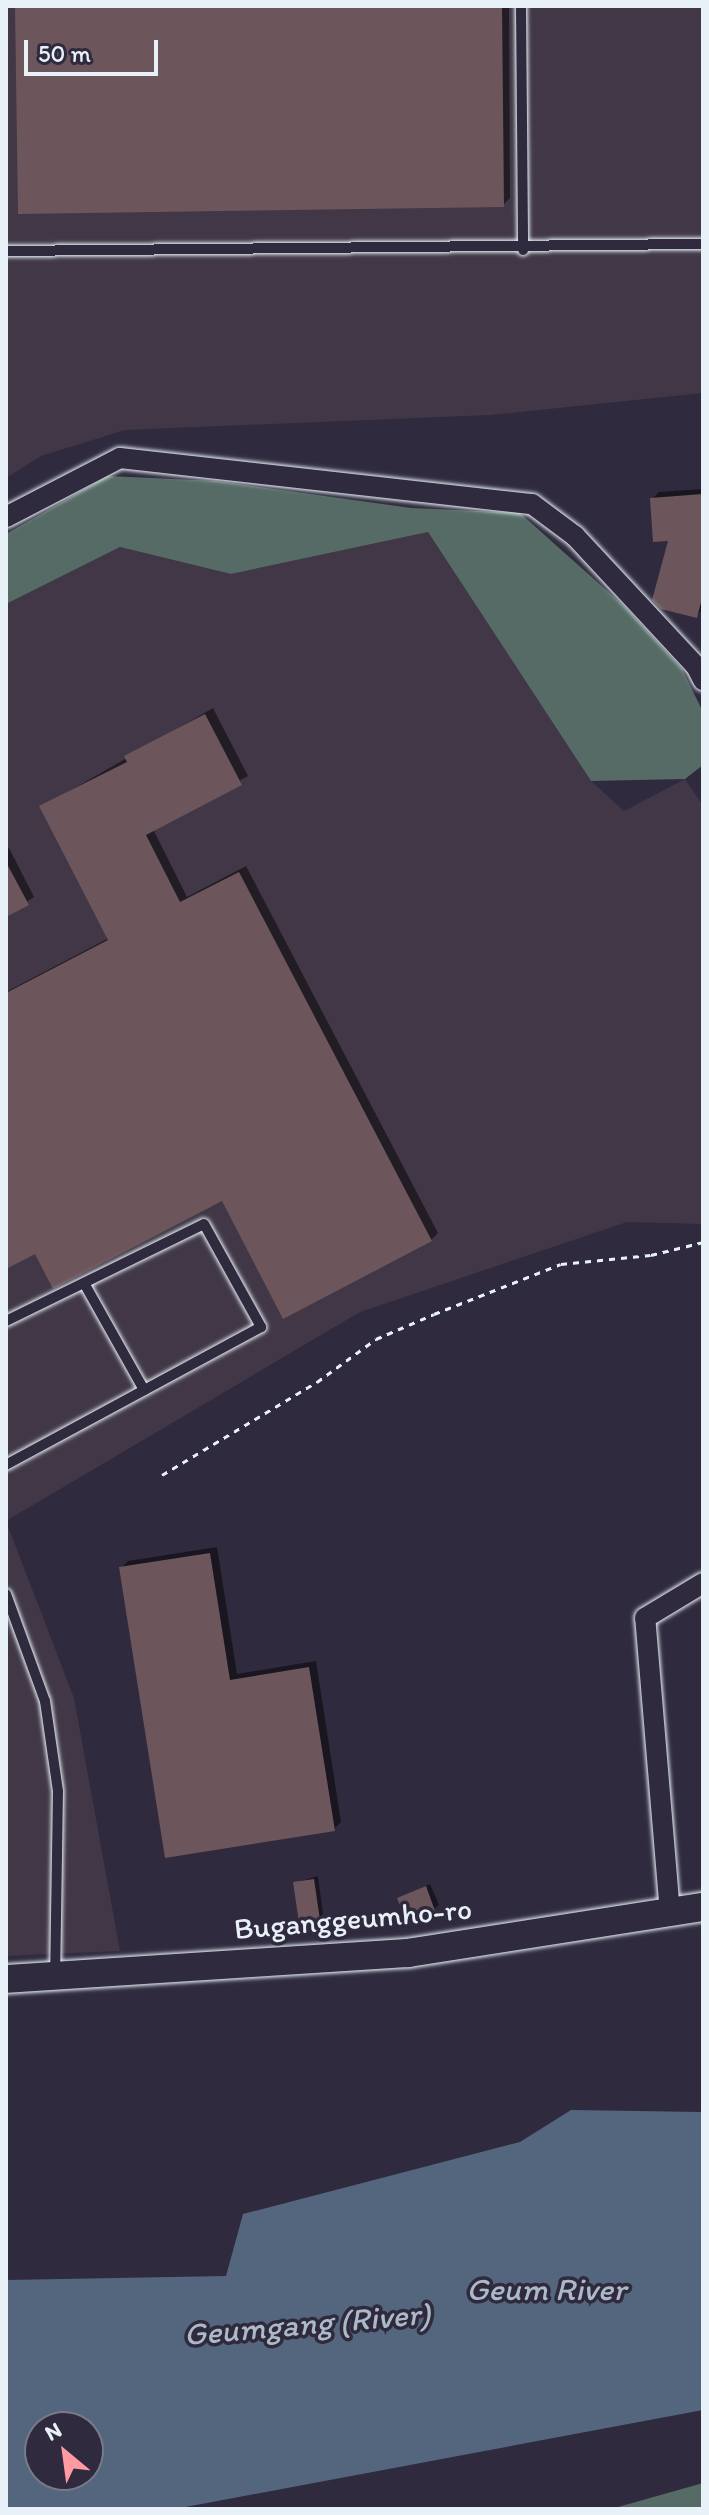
<!DOCTYPE html>
<html>
<head>
<meta charset="utf-8">
<style>
	body { margin:0 }
	#map { position:relative; width:709px; height:2515px; overflow:hidden; background:#2f2a3d; font-family:Itim,sans-serif }
	div>[style] { position:absolute }
	.built>* { inset:0; background:#413746 }
	.green>* { inset:0; background:#566b65 }
	.water>* { inset:0; background:#53667e }
	.shadow>* { inset:0; background:#0007 }
	.building>* { inset:0; background:#6c565b }
	.path>* { height:3px; margin-top:-1.5px; transform-origin:0; background:repeating-linear-gradient(90deg,#e8f1f8 0 6px,transparent 0 12px) }
	.roads { filter:drop-shadow(0 0 2px #e8f1f8) drop-shadow(0 0 2px #e8f1f8) }
	.lane>* { height:10px; margin:-5px; padding:0 5px; transform-origin:5px; border-radius:5px; background:#2f2a3d }
	.street>* { height:20px; margin:-10px; padding:0 10px; transform-origin:10px; border-radius:10px; background:#2f2a3d }
	.secondary>* { height:28px; margin:-14px; padding:0 14px; transform-origin:14px; border-radius:14px; background:#2f2a3d }
	span { translate:-50% -50%; white-space:nowrap; text-align:center; line-height:1.15; -webkit-text-stroke:7px #2f2a3d; paint-order:stroke }
	.street-label { font-size:30px; color:#e8f1f8 }
	.water-label { font-size:32px; color:#acb9c7; font-style:italic }
	.frame { position:absolute; inset:0; border:8px solid #e8f1f8; pointer-events:none }
	.north { position:absolute; left:24px; top:2411px; width:80px; height:80px; box-sizing:border-box; background:#2f2a3d; border:2px solid #797a88; border-radius:50%; rotate:331deg; font-size:22px; font-weight:700; line-height:32px; text-align:center; color:#e8f1f8 }
	.north::after { content:''; display:block; margin:auto; width:28px; height:36px; background:#ff9aa2; clip-path:polygon(50% 0,100% 100%,50% 72%,0 100%) }
	.scale { position:absolute; left:24px; top:40px; width:134px; height:36px; box-sizing:border-box; border:4px solid #e8f1f8; border-top:0; padding-left:10px; font-size:24px; line-height:28px; white-space:nowrap; color:#e8f1f8; -webkit-text-stroke:6px #2f2a3d; paint-order:stroke }
</style>
</head>
<body>
<div id="map">
	<div class="built">
		<i style="clip-path:polygon(6px 6px,703px 6px,703px 393px,490px 415px,125px 430px,41px 456px,6px 478px)"></i>
		<i style="clip-path:polygon(428px 532px,591px 781px,624px 811px,685px 779px,703px 806px,703px 1224px,627px 1222px,360px 1312px,6px 1521px,74px 1698px,120px 1951px,6px 1956px,6px 604px,120px 547px,231px 574px)"></i>
	</div>
	<div class="green">
		<i style="clip-path:polygon(108px 476px,216px 481px,411px 508px,520px 513px,624px 606px,682px 669px,703px 712px,703px 765px,685px 779px,591px 781px,428px 532px,231px 574px,120px 547px,6px 604px,6px 534px)"></i>
		<i style="clip-path:polygon(703px 2483px,703px 2509px,611px 2509px)"></i>
	</div>
	<div class="water">
		<i style="clip-path:polygon(evenodd,571px 2110px,703px 2112px,703px 2410px,175px 2509px,6px 2509px,6px 2280px,226px 2276px,243px 2214px,520px 2142px,571px 2110px,40px 2427px,88px 2427px,88px 2475px,40px 2475px,40px 2427px)"></i>
	</div>
	<div class="shadow">
		<i style="clip-path:polygon(17px 6px,509px 6px,510px 198px,503px 205px)"></i>
		<i style="clip-path:polygon(703px 489px,703px 536px,652px 499px,659px 492px)"></i>
		<i style="clip-path:polygon(703px 551px,703px 609px,696px 616px)"></i>
		<i style="clip-path:polygon(213px 708px,248px 776px,153px 829px,187px 897px,246px 866px,438px 1233px,431px 1240px,222px 1198px,36px 1251px,6px 1267px,6px 992px,109px 938px,42px 807px)"></i>
		<i style="clip-path:polygon(9px 848px,34px 897px,6px 915px,6px 850px)"></i>
		<i style="clip-path:polygon(217px 1547px,237px 1674px,316px 1661px,341px 1822px,334px 1829px,121px 1568px,128px 1561px)"></i>
		<i style="clip-path:polygon(318px 1876px,323px 1914px,319px 1918px,295px 1883px)"></i>
		<i style="clip-path:polygon(430px 1884px,439px 1905px,434px 1909px,399px 1899px)"></i>
	</div>
	<div class="building">
		<i style="clip-path:polygon(15px 6px,502px 6px,504px 207px,18px 214px)"></i>
		<i style="clip-path:polygon(703px 494px,703px 594px,697px 618px,661px 609px,652px 600px,668px 541px,653px 542px,650px 498px)"></i>
		<i style="clip-path:polygon(205px 714px,242px 785px,146px 835px,180px 902px,239px 872px,432px 1241px,283px 1319px,222px 1201px,53px 1289px,35px 1254px,6px 1269px,6px 993px,108px 940px,39px 806px,127px 762px,124px 756px)"></i>
		<i style="clip-path:polygon(6px 862px,29px 905px,6px 917px)"></i>
		<i style="clip-path:polygon(210px 1553px,230px 1680px,309px 1667px,335px 1831px,165px 1858px,119px 1567px)"></i>
		<i style="clip-path:polygon(314px 1879px,320px 1920px,299px 1923px,293px 1882px)"></i>
		<i style="clip-path:polygon(426px 1886px,435px 1911px,407px 1923px,397px 1898px)"></i>
	</div>
	<div class="path">
		<i style="left:162px;top:1475px;width:181px;rotate:-31deg"></i>
		<i style="left:317px;top:1382px;width:73px;rotate:-36.1deg"></i>
		<i style="left:376px;top:1339px;width:63px;rotate:-23.3deg"></i>
		<i style="left:434px;top:1314px;width:136px;rotate:-21.5deg"></i>
		<i style="left:561px;top:1264px;width:90px;rotate:-5.7deg"></i>
		<i style="left:651px;top:1255px;width:54px;rotate:-14deg"></i>
	</div>
	<div class="roads">
		<div class="lane">
			<i style="left:521px;top:6px;width:244px;rotate:89.5deg"></i>
			<i style="left:6px;top:251px;width:697px;rotate:-0.58deg"></i>
			<i style="left:84px;top:1283px;width:123px;rotate:60.7deg"></i>
			<i style="left:6px;top:1321px;width:220px;rotate:-26.1deg"></i>
			<i style="left:204px;top:1224px;width:118px;rotate:61deg"></i>
			<i style="left:261px;top:1327px;width:290px;rotate:151.6deg"></i>
			<i style="left:6px;top:1594px;width:114px;rotate:70deg"></i>
			<i style="left:45px;top:1701px;width:91px;rotate:81.8deg"></i>
			<i style="left:58px;top:1791px;width:182px;rotate:90.9deg"></i>
		</div>
		<div class="street">
			<i style="left:6px;top:517px;width:128px;rotate:-27.4deg"></i>
			<i style="left:120px;top:458px;width:415px;rotate:6.4deg"></i>
			<i style="left:532px;top:504px;width:54px;rotate:36.7deg"></i>
			<i style="left:575px;top:536px;width:178px;rotate:47.1deg"></i>
			<i style="left:696px;top:666px;width:16px;rotate:63deg"></i>
			<i style="left:670px;top:1913px;width:296px;rotate:-94.8deg"></i>
			<i style="left:645px;top:1618px;width:68px;rotate:-31.1deg"></i>
		</div>
		<div class="secondary">
			<i style="left:6px;top:1979px;width:403px;rotate:-3.7deg"></i>
			<i style="left:408px;top:1953px;width:299px;rotate:-8.9deg"></i>
		</div>
	</div>
	<div class="street-label">
		<span style="left:353px;top:1919px;rotate:-5deg">Buganggeumho-ro</span>
	</div>
	<div class="water-label">
		<span style="left:546px;top:2289px">Geum River</span>
		<span style="left:307px;top:2324px;rotate:-5deg">Geumgang (River)</span>
	</div>
	<div class="frame"></div>
	<div class="north">N</div>
	<div class="scale">50 m</div>
</div>
</body>
</html>
